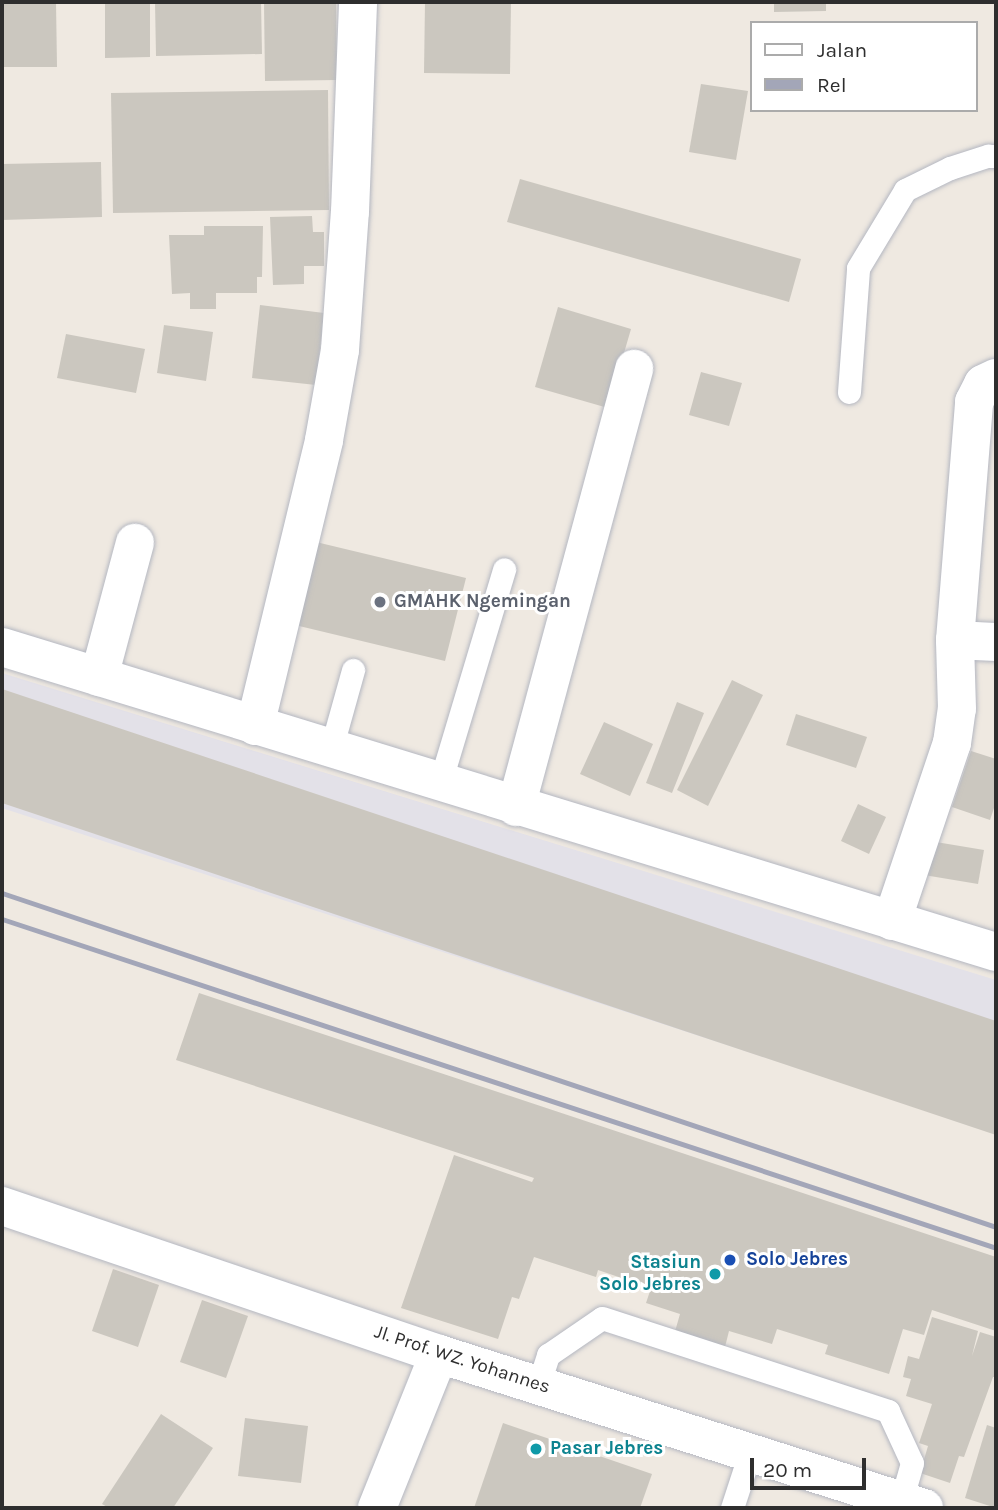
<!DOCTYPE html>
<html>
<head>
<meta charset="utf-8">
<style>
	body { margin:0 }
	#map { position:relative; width:998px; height:1510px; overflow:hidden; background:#efe9e1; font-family:Karla,sans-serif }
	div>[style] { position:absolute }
	.industrial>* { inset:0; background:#e3e1e8 }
	.building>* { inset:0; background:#cbc7bf }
	.roads { filter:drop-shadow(0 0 2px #b4b7c1) drop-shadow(0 0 2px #b4b7c1) }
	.lane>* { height:23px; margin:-11.5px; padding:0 11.5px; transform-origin:11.5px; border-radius:11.5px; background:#fff }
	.street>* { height:38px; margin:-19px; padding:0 19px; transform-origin:19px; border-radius:19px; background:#fff }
	.secondary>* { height:38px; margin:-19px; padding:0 19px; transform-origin:19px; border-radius:19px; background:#fff }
	.rail>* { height:5px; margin:-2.5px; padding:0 2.5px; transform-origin:2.5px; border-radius:2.5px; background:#a3a6b8 }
	.dots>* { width:19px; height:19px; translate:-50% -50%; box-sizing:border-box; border:4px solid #fff; border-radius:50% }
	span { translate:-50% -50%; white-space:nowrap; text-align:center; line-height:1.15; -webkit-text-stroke:6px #fff; paint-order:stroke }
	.worship-label { font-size:19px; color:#5b616d; font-weight:700 }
	.left { translate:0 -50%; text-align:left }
	.transit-label { font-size:19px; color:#164399; font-weight:700 }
	.culture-label { font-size:19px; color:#0d838f; font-weight:700 }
	.right { translate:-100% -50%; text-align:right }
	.street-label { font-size:19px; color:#2e2e2e }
	.frame { position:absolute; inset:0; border:4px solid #2e2e2e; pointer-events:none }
	.legend { position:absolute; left:750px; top:21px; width:228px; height:91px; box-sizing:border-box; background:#fff; border:2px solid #ababab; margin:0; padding:9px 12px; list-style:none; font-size:21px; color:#2e2e2e }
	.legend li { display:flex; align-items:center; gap:14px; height:35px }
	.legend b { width:35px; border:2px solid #ababab }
	.scale { position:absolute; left:750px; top:1458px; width:116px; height:32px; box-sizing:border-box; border:4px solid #2e2e2e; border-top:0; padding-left:9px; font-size:21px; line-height:24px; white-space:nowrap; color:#2e2e2e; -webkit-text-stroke:5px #fff; paint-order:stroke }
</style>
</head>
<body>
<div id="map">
	<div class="industrial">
		<i style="clip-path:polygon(2px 673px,996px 980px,996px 1133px,2px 808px)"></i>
	</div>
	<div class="building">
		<i style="clip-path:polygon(2px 2px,56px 2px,57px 67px,2px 67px)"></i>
		<i style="clip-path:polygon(105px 2px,150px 2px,150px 57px,105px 58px)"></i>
		<i style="clip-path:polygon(155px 2px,261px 2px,262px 54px,156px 56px)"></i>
		<i style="clip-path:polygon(264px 2px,336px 2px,337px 80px,265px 81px)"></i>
		<i style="clip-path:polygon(425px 2px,511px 2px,510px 74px,424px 73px)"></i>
		<i style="clip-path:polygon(774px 2px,826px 2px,826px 11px,774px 12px)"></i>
		<i style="clip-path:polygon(701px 84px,748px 91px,736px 160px,689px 152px)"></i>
		<i style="clip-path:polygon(328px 90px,329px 210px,113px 213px,111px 93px)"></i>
		<i style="clip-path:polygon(101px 162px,102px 217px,2px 220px,2px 164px)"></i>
		<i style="clip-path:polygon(520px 179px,801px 259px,789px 302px,507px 222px)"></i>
		<i style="clip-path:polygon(312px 216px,313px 232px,324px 232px,324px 266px,304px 266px,304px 284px,273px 285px,270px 217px)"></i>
		<i style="clip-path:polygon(204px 226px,263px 226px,262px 277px,257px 277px,257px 293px,216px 293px,216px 309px,190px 309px,190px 293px,172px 294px,169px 235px,204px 235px)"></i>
		<i style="clip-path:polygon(260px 305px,324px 313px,316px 385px,252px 378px)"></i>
		<i style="clip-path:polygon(558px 307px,631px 329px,608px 408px,535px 387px)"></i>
		<i style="clip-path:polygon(164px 325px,213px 332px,206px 381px,157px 373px)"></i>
		<i style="clip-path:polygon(66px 334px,145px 349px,136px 393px,57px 378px)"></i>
		<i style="clip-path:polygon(701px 372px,742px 383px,729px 426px,689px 415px)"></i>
		<i style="clip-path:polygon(316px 542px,466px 578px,445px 661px,295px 625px)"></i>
		<i style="clip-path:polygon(732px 680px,763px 695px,708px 806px,677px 790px)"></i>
		<i style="clip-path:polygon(2px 689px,996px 1021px,996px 1135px,2px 803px)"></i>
		<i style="clip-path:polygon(677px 702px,704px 713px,672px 793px,646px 783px)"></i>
		<i style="clip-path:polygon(796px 714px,867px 737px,856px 768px,786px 745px)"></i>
		<i style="clip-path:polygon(604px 722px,653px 744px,630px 796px,580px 774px)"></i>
		<i style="clip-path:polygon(971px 751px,996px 759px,996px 802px,990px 820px,952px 807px)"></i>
		<i style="clip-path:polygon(858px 804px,886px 817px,869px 854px,841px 841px)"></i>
		<i style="clip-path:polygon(930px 841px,984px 850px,978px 884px,924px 875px)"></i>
		<i style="clip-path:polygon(199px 993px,996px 1257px,996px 1331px,932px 1310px,924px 1335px,903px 1329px,889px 1374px,825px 1354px,828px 1345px,777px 1329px,772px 1344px,729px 1331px,724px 1351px,674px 1335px,680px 1314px,646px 1303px,651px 1288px,598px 1270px,596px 1277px,534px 1257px,519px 1299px,512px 1297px,498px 1339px,401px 1308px,454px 1155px,532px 1182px,534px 1178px,176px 1060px)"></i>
		<i style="clip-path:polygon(113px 1269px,159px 1285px,138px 1347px,92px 1331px)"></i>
		<i style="clip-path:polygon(202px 1300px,248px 1316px,226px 1378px,180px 1362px)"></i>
		<i style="clip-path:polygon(932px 1317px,978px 1331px,972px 1356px,980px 1332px,996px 1337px,996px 1377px,993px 1377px,964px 1457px,959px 1456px,950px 1483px,920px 1473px,928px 1446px,919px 1443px,932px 1404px,906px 1396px,911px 1379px,903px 1377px,908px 1356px,919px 1359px)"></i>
		<i style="clip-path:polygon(161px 1414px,213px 1448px,173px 1508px,109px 1508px,102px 1504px)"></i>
		<i style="clip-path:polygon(245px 1418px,308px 1426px,301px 1483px,238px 1476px)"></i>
		<i style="clip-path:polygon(503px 1423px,652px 1474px,640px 1508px,474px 1508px)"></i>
		<i style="clip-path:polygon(987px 1425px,996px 1428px,996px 1508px,965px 1498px)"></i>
	</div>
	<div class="roads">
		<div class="lane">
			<i style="left:849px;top:392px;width:124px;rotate:-85.8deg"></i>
			<i style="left:858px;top:268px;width:91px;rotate:-58.9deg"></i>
			<i style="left:905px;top:190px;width:50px;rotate:-26.1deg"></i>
			<i style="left:950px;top:168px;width:40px;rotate:-18deg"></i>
			<i style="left:988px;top:156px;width:8px"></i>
			<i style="left:331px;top:749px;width:82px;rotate:-74.4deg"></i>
			<i style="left:440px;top:783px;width:223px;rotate:-73.3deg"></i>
			<i style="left:538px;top:1386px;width:33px;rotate:-72deg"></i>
			<i style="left:548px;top:1355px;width:65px;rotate:-34.4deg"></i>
			<i style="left:602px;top:1318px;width:301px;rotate:18deg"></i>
			<i style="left:888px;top:1411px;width:57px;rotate:65.2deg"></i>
			<i style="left:912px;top:1463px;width:40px;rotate:106deg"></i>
			<i style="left:732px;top:1508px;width:58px;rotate:-71.9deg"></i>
		</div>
		<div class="street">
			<i style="left:955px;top:640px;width:41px;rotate:2.8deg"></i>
			<i style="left:2px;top:647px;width:1040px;rotate:17.06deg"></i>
			<i style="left:99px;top:677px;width:139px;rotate:-75deg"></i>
			<i style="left:255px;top:726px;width:294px;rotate:-76.4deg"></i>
			<i style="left:324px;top:440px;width:91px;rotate:-79.9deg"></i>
			<i style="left:340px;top:350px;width:138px;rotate:-85.9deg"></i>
			<i style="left:350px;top:212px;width:210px;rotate:-87.8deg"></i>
			<i style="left:516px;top:807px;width:454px;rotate:-74.9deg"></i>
			<i style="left:892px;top:921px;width:188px;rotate:-71.4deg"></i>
			<i style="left:952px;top:743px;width:34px;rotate:-82deg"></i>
			<i style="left:957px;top:709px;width:69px;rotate:-91.7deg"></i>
			<i style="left:955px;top:640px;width:239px;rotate:-85.4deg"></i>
			<i style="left:974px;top:402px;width:20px;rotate:-63deg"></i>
			<i style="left:983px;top:384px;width:14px;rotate:-25deg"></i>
			<i style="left:377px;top:1508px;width:166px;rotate:-68.1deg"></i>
		</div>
		<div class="secondary">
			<i style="left:2px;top:1206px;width:461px;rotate:18.7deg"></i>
			<i style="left:439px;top:1354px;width:509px;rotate:17.62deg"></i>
		</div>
	</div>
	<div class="rail">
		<i style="left:2px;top:893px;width:1049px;rotate:18.57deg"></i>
		<i style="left:2px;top:919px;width:1047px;rotate:18.31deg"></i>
	</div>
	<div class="dots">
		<i style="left:380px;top:602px;background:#6b7280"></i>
		<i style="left:730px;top:1260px;background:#1a4fb4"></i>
		<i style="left:715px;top:1274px;background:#0f9aa8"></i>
		<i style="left:536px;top:1449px;background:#0f9aa8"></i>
	</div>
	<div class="worship-label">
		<span class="left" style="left:394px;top:602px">GMAHK Ngemingan</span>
	</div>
	<div class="transit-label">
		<span class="left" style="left:746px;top:1260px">Solo Jebres</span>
	</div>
	<div class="culture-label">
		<span class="right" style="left:701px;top:1274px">Stasiun<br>Solo Jebres</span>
		<span class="left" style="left:550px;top:1449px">Pasar Jebres</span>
	</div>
	<div class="street-label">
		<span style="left:462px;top:1360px;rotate:18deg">Jl. Prof. WZ. Yohannes</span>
	</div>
	<div class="frame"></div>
	<ul class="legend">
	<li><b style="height:9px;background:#fff"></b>Jalan</li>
	<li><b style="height:9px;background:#a3a6b8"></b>Rel</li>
	</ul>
	<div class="scale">20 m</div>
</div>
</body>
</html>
